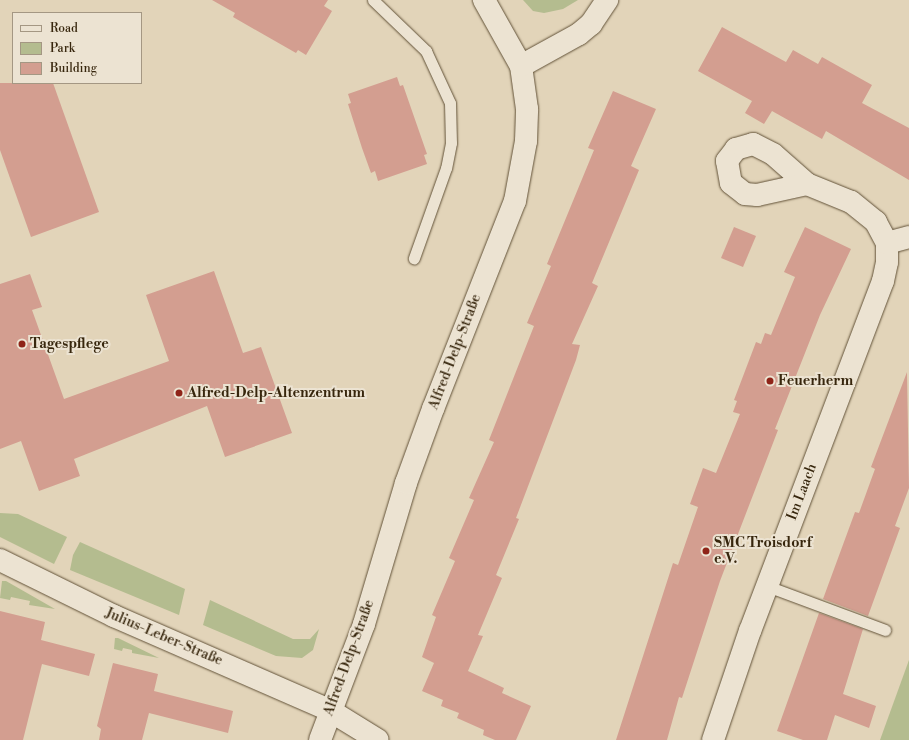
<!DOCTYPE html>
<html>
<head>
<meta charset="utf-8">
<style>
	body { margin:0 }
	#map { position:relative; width:909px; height:740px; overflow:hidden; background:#e2d4b9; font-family:"Libre Bodoni",serif }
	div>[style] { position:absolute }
	.green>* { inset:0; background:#b4bc8f }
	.building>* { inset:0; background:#d39e90 }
	.roads { filter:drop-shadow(0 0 1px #625238) drop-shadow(0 0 1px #625238) }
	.service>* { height:11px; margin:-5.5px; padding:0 5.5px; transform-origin:5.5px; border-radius:5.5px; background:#ece3d2 }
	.minor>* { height:22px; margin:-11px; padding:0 11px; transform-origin:11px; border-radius:11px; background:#ece3d2 }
	.dots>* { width:11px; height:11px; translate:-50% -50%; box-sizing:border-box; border:2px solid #ece3d2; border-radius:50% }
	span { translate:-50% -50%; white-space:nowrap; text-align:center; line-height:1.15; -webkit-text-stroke:4px #ece3d2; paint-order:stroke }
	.poi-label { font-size:14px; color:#37260d; font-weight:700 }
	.left { translate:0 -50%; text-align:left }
	.street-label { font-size:14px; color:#37260d }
	.legend { position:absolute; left:12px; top:12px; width:130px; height:72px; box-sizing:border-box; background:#ece3d2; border:1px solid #a49783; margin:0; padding:5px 7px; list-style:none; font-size:12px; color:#37260d }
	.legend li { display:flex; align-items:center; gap:8px; height:20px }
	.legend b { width:20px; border:1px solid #a49783 }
</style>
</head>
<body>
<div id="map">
	<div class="green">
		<i style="clip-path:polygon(523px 0,578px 0,563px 9px,544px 13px,533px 11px)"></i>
		<i style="clip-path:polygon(0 513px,18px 514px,67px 537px,54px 564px,0 537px)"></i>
		<i style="clip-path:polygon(80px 542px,185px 589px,179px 615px,70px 570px,73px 555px)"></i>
		<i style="clip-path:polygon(2px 581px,6px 581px,55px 609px,29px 605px,30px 601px,11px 597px,10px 600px,0 598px)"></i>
		<i style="clip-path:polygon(210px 600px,293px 639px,310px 639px,319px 629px,313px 650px,302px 658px,276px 656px,203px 625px)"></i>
		<i style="clip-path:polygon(115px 638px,118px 638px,159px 658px,132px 653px,132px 650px,123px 648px,122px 651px,114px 649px)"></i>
		<i style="clip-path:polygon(909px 660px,909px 740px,880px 740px)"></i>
	</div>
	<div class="building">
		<i style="clip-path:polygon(212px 0,328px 0,324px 6px,332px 11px,306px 55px,298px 50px,296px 53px,233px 17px,235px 13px)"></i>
		<i style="clip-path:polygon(722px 27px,786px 62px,793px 50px,818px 64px,822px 57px,872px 85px,862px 103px,909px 128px,909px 180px,826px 131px,822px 139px,772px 111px,764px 124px,745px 113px,752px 101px,698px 71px)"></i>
		<i style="clip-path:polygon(397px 77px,400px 86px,403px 85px,427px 154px,424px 155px,427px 164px,378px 181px,375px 171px,371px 173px,362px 148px,348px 104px,351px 103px,348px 94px)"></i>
		<i style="clip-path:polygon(0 83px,53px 83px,99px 212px,31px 237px,0 150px)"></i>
		<i style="clip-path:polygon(613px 91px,656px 109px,631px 166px,639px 170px,592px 283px,598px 286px,572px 344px,580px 345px,576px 360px,516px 518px,519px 519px,496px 575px,502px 578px,478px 635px,483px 636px,468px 671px,504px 688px,502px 693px,531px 706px,516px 740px,495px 740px,483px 735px,484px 730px,457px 718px,459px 713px,441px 706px,443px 700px,422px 691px,434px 663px,422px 657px,436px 617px,432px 615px,455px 561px,449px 558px,474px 500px,469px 498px,494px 442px,489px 440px,534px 326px,527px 323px,551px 266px,547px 264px,594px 150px,588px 148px)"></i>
		<i style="clip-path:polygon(734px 227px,756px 236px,743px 267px,721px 258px)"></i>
		<i style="clip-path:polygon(805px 227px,851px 249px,820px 315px,775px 429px,778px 430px,720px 581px,682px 698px,679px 697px,667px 740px,616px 740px,673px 563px,678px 565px,698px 507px,690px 504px,703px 468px,716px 473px,740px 414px,733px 412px,737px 401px,734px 400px,756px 342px,761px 344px,765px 333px,771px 335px,795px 277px,784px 272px)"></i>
		<i style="clip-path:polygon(214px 271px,243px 353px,261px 347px,292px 433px,225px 457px,207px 406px,74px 459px,80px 476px,39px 491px,21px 441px,0 449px,0 284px,30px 274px,42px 307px,32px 310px,64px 399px,169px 361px,146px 295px)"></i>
		<i style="clip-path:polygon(907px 372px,909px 488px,895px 526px,900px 528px,868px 616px,823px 599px,855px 512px,859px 513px,875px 469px,871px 467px)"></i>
		<i style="clip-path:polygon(0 611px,45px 622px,41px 640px,95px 654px,89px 676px,42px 664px,23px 740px,0 740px)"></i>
		<i style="clip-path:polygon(819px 613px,863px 629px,843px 694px,876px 706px,869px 728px,835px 715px,827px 740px,803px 740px,777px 731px)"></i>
		<i style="clip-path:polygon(113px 663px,158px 674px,154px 691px,233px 711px,228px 733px,149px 713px,142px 740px,99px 740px,101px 729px,97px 726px)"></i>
	</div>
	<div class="roads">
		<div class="service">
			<i style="left:373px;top:0;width:74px;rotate:43.9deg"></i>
			<i style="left:426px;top:51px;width:57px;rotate:65.2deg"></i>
			<i style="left:450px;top:103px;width:40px;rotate:88.6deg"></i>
			<i style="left:451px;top:143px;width:25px;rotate:101deg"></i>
			<i style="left:446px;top:168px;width:96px;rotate:109.6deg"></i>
			<i style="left:767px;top:586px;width:126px;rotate:20.4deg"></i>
		</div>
		<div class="minor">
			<i style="left:521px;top:66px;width:66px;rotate:-28.9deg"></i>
			<i style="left:579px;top:34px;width:16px;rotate:-40deg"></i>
			<i style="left:591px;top:24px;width:29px;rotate:-56deg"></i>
			<i style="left:887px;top:243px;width:23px;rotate:-15deg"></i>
			<i style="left:0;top:560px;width:127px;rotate:26.2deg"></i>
			<i style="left:114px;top:616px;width:235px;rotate:23.6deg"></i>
			<i style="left:329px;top:710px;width:57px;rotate:31.5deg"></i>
			<i style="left:320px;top:740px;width:124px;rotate:-69.2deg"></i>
			<i style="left:364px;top:624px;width:147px;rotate:-73.4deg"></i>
			<i style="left:406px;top:483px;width:79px;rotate:-70deg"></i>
			<i style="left:433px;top:409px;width:224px;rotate:-68.5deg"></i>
			<i style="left:515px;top:201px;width:61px;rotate:-79.6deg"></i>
			<i style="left:526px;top:141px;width:32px;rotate:-88deg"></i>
			<i style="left:527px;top:109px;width:43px;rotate:-97.9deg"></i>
			<i style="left:521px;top:66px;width:76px;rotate:-119.3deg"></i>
			<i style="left:713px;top:740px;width:115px;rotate:-71.3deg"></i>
			<i style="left:750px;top:631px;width:374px;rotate:-69.2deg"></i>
			<i style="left:883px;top:281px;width:19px;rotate:-78deg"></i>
			<i style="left:887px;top:262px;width:19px;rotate:-90deg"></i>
			<i style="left:887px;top:243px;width:24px;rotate:-118deg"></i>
			<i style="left:876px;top:222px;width:32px;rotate:-141deg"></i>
			<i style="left:851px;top:202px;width:48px;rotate:-157.8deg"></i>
			<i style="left:807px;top:184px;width:45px;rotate:-138.6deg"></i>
			<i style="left:773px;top:154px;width:22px;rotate:-153deg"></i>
			<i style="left:753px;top:144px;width:18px;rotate:164deg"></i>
			<i style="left:736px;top:149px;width:15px;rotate:127deg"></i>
			<i style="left:727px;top:161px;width:22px;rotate:80deg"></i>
			<i style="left:731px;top:183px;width:18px;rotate:38deg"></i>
			<i style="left:745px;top:194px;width:12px;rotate:5deg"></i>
			<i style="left:757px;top:195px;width:51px;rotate:-12.4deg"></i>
		</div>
	</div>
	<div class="dots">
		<i style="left:22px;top:344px;background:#8f2418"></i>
		<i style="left:770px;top:381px;background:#8f2418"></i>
		<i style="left:179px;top:393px;background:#8f2418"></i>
		<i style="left:706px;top:551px;background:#8f2418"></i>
	</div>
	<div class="poi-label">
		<span class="left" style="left:30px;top:344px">Tagespflege</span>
		<span class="left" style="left:778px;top:381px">Feuerherm</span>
		<span class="left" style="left:187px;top:393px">Alfred-Delp-Altenzentrum</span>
		<span class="left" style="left:714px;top:551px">SMC Troisdorf<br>e.V.</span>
	</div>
	<div class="street-label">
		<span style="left:455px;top:352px;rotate:-69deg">Alfred-Delp-Straße</span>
		<span style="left:802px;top:492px;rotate:-69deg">Im Laach</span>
		<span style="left:164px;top:637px;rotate:23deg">Julius-Leber-Straße</span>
		<span style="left:349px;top:658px;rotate:-70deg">Alfred-Delp-Straße</span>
	</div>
	<ul class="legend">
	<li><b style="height:5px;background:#ece3d2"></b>Road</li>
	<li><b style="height:11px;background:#b4bc8f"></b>Park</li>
	<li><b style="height:11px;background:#d39e90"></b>Building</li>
	</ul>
</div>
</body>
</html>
